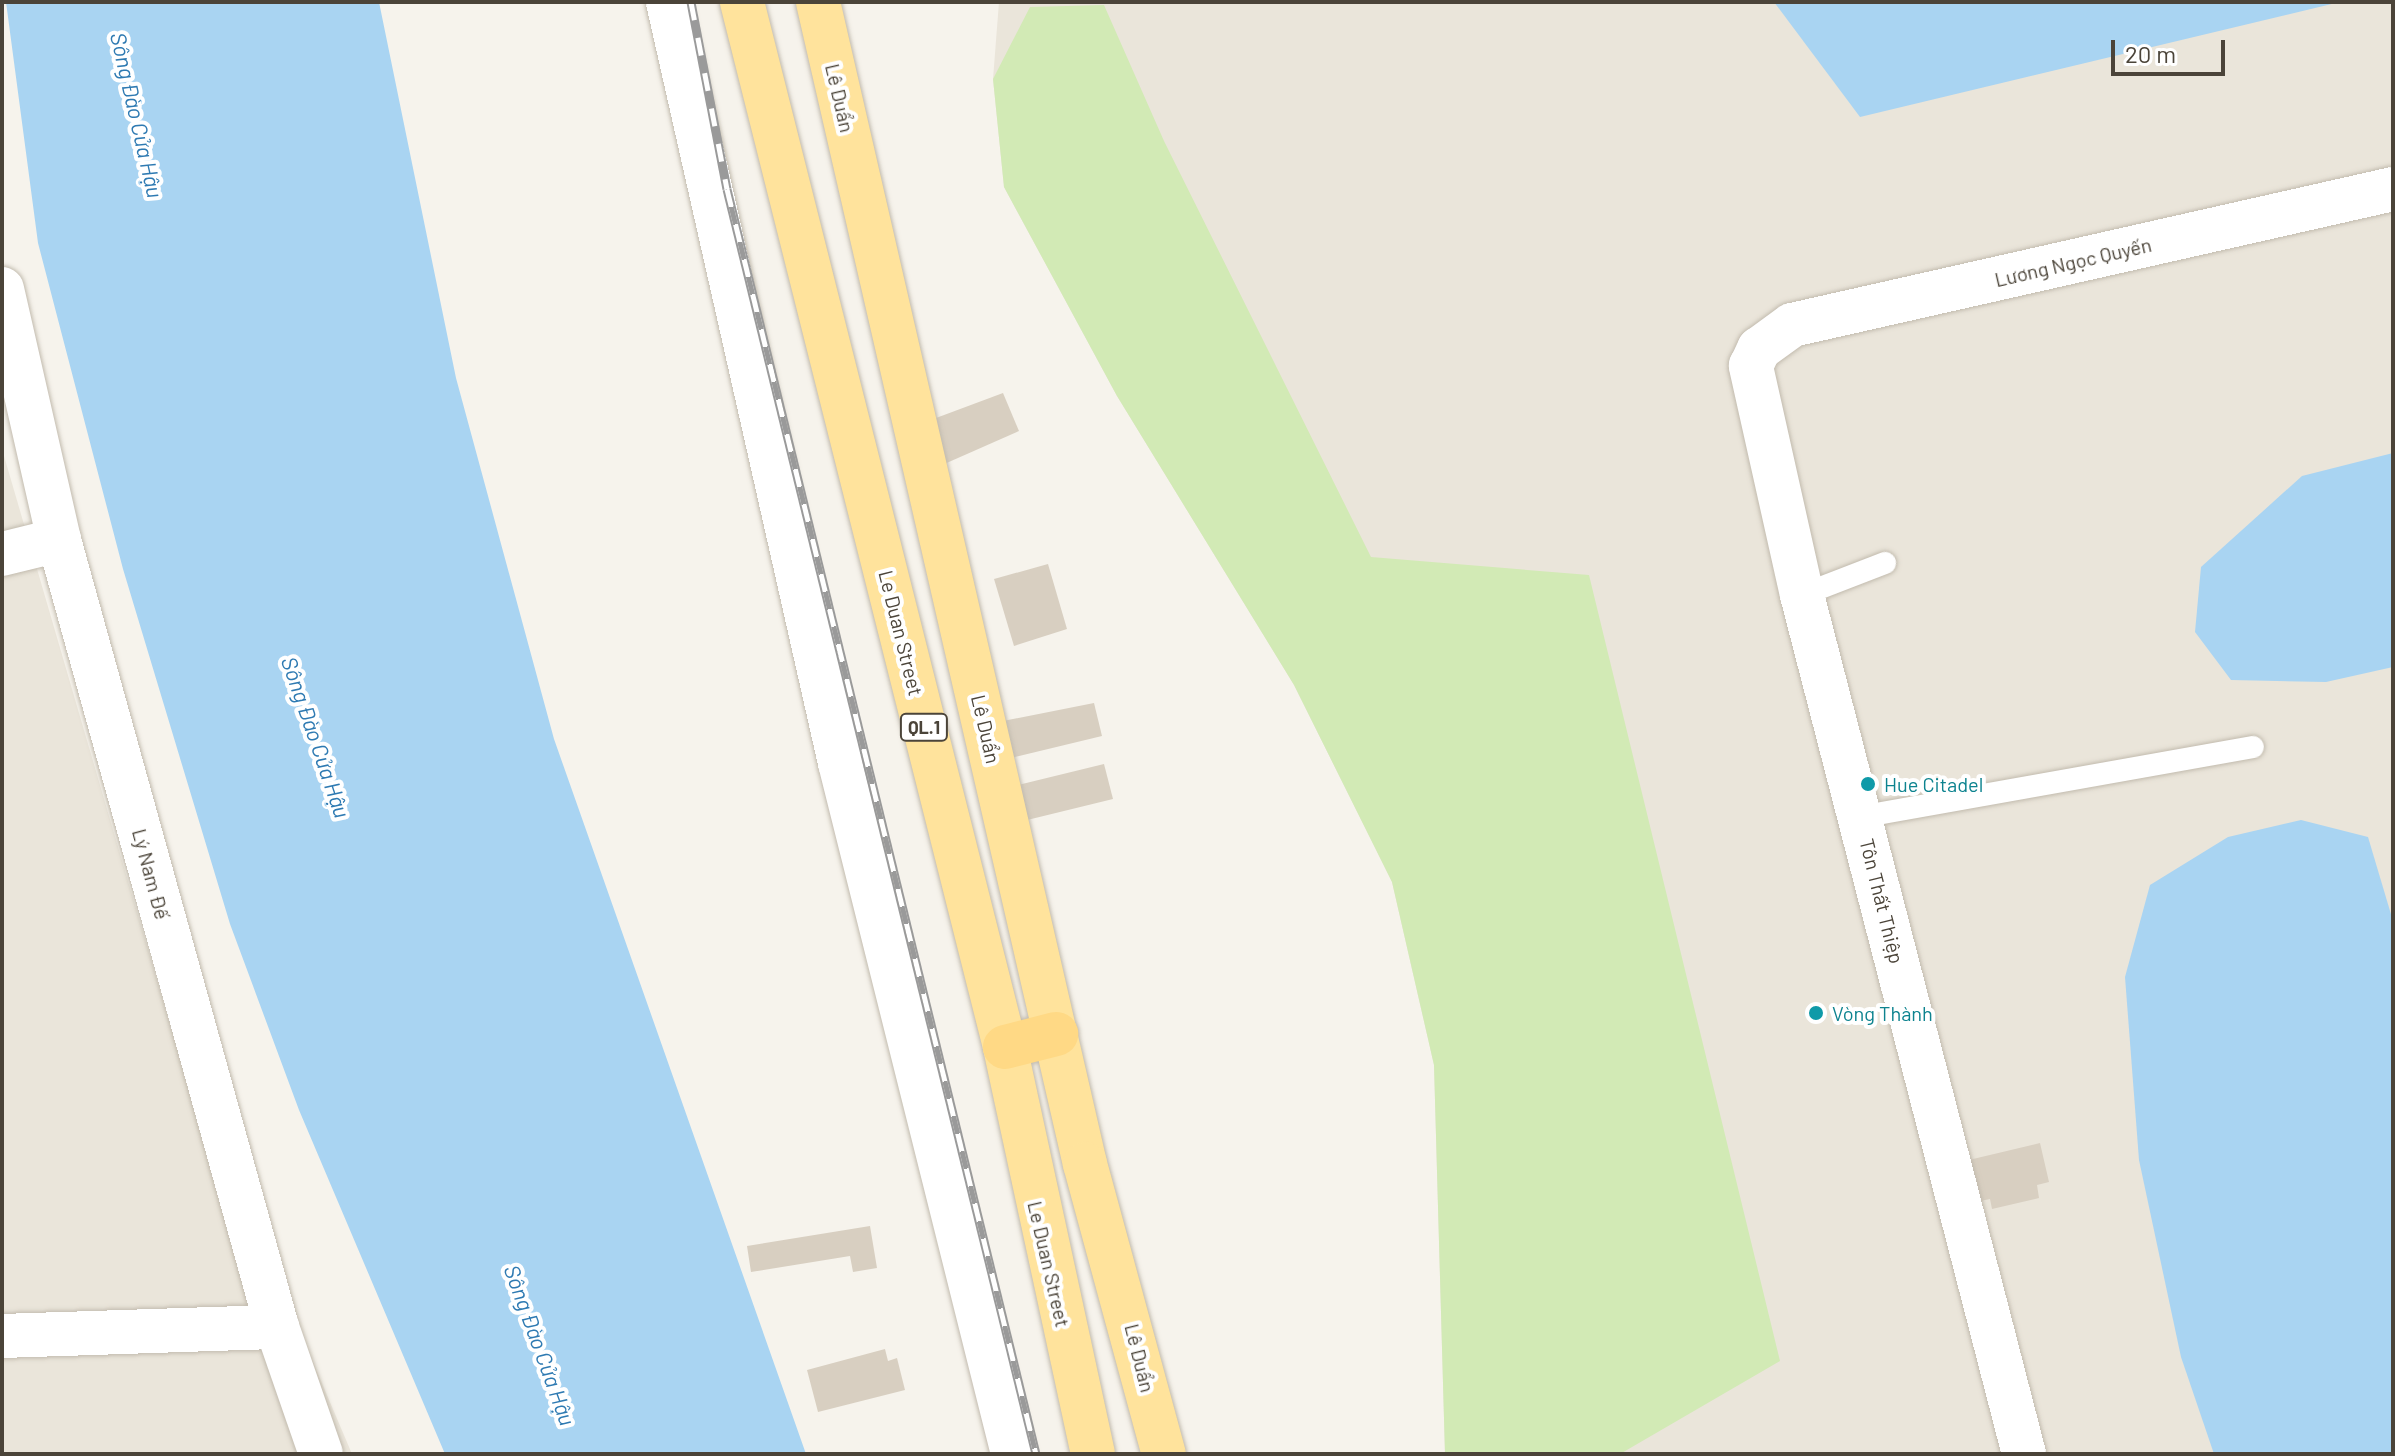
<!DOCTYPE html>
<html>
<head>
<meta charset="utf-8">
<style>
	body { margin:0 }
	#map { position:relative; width:2395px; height:1456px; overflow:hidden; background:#f6f3ec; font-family:Barlow,sans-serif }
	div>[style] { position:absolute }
	.residential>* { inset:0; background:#eae5da }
	.green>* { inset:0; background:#d2eab5 }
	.water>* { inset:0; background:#a9d4f2 }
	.building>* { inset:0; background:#d8cfc1 }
	.roads { filter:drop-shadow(0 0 2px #c2bbae) drop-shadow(0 0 2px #c2bbae) }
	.service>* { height:22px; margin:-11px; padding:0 11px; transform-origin:11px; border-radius:11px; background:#fff }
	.minor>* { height:44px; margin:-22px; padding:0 22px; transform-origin:22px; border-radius:22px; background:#fff }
	.tertiary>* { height:44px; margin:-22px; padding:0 22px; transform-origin:22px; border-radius:22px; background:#fff }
	.primary>* { height:44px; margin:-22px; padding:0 22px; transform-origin:22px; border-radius:22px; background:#ffe39c }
	.trunk>* { height:44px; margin:-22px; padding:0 22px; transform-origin:22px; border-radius:22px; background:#ffd985 }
	.rail>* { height:9px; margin-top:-4.5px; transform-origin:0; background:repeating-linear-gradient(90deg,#fff 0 18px,#9a9a9a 0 36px); box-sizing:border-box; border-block:2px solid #9a9a9a }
	.dots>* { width:22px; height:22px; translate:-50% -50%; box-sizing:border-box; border:4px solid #fff; border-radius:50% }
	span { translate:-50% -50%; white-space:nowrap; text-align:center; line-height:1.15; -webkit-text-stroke:8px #fff; paint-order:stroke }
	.shield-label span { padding:2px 6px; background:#fff; border:2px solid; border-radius:6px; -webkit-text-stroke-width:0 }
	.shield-label { font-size:18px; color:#4b4439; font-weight:700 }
	.street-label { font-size:20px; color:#4b4439 }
	.culture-label { font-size:20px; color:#0d838f }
	.left { translate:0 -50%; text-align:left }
	.water-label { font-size:22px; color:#2e7ab2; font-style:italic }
	.frame { position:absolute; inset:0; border:4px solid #4b4439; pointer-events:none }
	.scale { position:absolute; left:2111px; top:40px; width:114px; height:36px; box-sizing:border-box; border:4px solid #4b4439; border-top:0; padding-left:10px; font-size:24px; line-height:28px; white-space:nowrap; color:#4b4439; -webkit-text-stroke:6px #fff; paint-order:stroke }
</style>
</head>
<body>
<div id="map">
	<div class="residential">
		<i style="clip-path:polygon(999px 2px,2393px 2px,2393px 1454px,1445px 1454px,1434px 1065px,1392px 882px,1294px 685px,1117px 396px,1004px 187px,993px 79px)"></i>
		<i style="clip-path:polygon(2px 449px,170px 1025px,352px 1454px,2px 1454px)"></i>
	</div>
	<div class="green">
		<i style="clip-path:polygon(1104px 5px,1164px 141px,1371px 557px,1589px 575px,1780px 1361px,1620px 1454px,1445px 1454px,1434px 1065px,1392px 882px,1294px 685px,1117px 396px,1004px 187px,993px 79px,1030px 7px)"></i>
	</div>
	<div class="water">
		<i style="clip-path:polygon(6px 2px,379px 2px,456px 378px,554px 739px,806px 1454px,445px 1454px,299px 1110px,230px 924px,123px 569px,38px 243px)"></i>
		<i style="clip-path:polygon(1774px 2px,2340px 2px,1860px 117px)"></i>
		<i style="clip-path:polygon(2393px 453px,2393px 667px,2326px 682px,2231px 680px,2195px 632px,2201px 567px,2302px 476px)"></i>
		<i style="clip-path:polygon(2301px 820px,2368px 837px,2393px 921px,2393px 1454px,2214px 1454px,2181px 1357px,2139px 1160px,2125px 977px,2150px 885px,2228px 837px)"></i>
	</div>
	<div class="building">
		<i style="clip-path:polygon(1003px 393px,1019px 431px,933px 469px,928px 421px)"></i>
		<i style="clip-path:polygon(1048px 564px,1067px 629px,1014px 646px,994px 579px)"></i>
		<i style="clip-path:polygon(1094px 703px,1102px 736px,1011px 758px,1003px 721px)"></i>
		<i style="clip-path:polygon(1104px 764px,1113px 799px,1019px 822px,1010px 787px)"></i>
		<i style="clip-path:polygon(2040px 1143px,2049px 1182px,2037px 1185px,2039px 1198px,1992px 1209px,1990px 1199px,1961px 1205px,1952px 1164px)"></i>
		<i style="clip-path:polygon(870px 1226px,877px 1268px,853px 1272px,850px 1256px,751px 1272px,747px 1246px)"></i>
		<i style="clip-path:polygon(885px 1349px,888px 1361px,897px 1358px,905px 1390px,818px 1412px,807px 1370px)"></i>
	</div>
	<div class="roads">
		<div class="service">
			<i style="left:1802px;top:595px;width:89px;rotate:-21.1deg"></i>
			<i style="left:1860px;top:817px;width:399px;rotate:-10.1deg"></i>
		</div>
		<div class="minor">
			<i style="left:668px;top:2px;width:780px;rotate:77.26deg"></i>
			<i style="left:840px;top:763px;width:712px;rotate:75.94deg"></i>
			<i style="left:2px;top:554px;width:59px;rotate:-13.8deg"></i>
			<i style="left:2px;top:1336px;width:275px;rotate:-1.9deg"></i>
		</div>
		<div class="tertiary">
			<i style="left:2px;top:289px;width:257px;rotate:77.2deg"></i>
			<i style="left:59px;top:540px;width:817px;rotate:74.52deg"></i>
			<i style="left:277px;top:1327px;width:134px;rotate:70.9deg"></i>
			<i style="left:2024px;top:1454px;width:887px;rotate:-104.49deg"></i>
			<i style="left:1802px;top:595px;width:235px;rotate:-102.6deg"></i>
			<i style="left:1751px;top:366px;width:19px;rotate:-65deg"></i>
			<i style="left:1759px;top:349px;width:41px;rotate:-36deg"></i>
			<i style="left:1792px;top:325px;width:616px;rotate:-12.75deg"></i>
		</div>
		<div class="primary">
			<i style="left:742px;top:2px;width:1078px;rotate:75.87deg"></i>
			<i style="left:1005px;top:1047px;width:416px;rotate:77.8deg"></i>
			<i style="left:818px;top:2px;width:1192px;rotate:77.06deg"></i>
			<i style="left:1085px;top:1164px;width:301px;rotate:74.8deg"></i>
		</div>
		<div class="trunk">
			<i style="left:1005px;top:1047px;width:53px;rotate:-14.3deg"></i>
		</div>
	</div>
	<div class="rail">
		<i style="left:691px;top:2px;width:190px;rotate:79.1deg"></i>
		<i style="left:727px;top:189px;width:1302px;rotate:76.27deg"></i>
	</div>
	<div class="dots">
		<i style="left:1868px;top:784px;background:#0f9aa8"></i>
		<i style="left:1816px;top:1013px;background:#0f9aa8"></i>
	</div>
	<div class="shield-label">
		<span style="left:924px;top:727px">QL.1</span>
	</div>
	<div class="street-label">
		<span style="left:840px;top:98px;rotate:77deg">Lê Duẩn</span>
		<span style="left:2073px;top:262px;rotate:-13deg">Lương Ngọc Quyến</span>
		<span style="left:901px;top:633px;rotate:76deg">Le Duan Street</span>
		<span style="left:986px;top:729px;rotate:77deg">Lê Duẩn</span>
		<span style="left:151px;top:874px;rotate:75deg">Lý Nam Đế</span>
		<span style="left:1882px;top:901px;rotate:76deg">Tôn Thất Thiệp</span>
		<span style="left:1049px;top:1264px;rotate:77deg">Le Duan Street</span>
		<span style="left:1140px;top:1358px;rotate:76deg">Lê Duẩn</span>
	</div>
	<div class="culture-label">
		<span class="left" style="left:1884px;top:784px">Hue Citadel</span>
		<span class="left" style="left:1832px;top:1013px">Vòng Thành</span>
	</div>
	<div class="water-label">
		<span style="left:137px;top:115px;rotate:77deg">Sông Đào Cửa Hậu</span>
		<span style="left:316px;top:737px;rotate:71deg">Sông Đào Cửa Hậu</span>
		<span style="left:540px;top:1345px;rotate:70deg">Sông Đào Cửa Hậu</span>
	</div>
	<div class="frame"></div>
	<div class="scale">20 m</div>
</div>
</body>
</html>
